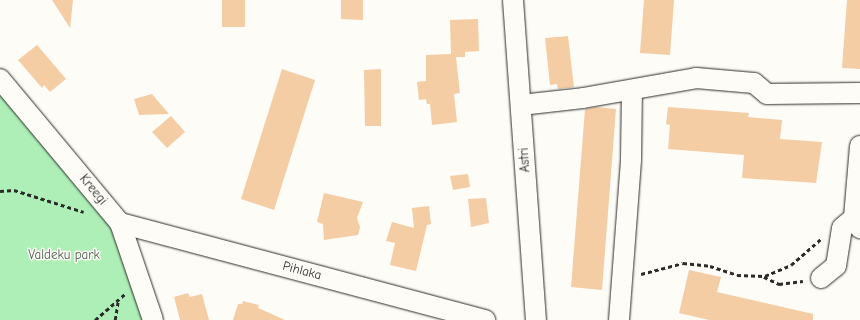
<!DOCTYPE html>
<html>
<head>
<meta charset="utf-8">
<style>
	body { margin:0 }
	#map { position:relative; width:860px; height:320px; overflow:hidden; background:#fdfcf7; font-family:"Comic Neue",sans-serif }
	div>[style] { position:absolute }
	.green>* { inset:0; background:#aeeeb7 }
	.building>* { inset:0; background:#f4cda4 }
	.path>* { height:2.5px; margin-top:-1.25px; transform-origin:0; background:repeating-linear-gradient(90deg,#2b2b2b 0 4px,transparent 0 7px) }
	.roads { filter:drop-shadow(0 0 1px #2b2b2b) drop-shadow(0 0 1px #2b2b2b) }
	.minor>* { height:20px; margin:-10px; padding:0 10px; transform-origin:10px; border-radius:10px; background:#fdfcf7 }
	span { translate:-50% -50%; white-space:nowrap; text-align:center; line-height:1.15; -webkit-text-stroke:3px #fdfcf7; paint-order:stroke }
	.street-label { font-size:13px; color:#2b2b2b }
	.park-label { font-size:13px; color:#4c5c4e }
</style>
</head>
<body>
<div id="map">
	<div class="green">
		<i style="clip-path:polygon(0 79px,120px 223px,153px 320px,0 320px)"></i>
	</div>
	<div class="building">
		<i style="clip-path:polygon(52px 0,73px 0,70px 28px)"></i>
		<i style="clip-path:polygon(222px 0,245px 0,245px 27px,222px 27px)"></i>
		<i style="clip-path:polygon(341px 0,363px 0,363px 20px,341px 19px)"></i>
		<i style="clip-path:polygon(644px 0,674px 0,670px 55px,640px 53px)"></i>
		<i style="clip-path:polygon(847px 0,860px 0,860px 69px,842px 68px)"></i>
		<i style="clip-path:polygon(478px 19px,479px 51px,465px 52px,465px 57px,456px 57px,460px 93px,454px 94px,457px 122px,432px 125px,430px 104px,427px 104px,426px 99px,419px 100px,417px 82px,426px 81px,426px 55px,451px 54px,450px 20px)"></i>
		<i style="clip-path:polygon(568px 36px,574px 87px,558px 89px,557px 84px,550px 85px,545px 38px)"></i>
		<i style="clip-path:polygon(37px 45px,66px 79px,50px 92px,44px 85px,42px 88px,18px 60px)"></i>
		<i style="clip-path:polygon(282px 69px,315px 80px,274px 210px,241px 199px)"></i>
		<i style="clip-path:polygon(381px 69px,381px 126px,365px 126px,364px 70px)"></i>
		<i style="clip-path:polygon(152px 94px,169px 114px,139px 115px,134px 99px)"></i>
		<i style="clip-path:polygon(596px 107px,616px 109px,602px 290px,571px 287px,585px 109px)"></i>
		<i style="clip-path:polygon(668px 107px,749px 113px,748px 117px,782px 120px,780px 139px,822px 142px,816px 183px,742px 178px,744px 155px,668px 149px,670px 125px,666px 124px)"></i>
		<i style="clip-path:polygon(171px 116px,185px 132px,167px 148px,152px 132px)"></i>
		<i style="clip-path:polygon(468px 174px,470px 187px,453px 190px,450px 176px)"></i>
		<i style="clip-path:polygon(324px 193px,363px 202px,357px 218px,360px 227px,358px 235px,324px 240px,323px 224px,317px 222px)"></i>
		<i style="clip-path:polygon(486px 198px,489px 223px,471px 227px,468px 199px)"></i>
		<i style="clip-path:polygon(429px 206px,431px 224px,427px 225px,416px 271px,390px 265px,395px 243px,386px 241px,392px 222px,414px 228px,412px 208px)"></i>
		<i style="clip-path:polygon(689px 270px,721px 277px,717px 292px,813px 314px,813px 320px,709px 320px,679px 313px)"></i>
		<i style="clip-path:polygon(188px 293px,190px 297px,202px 294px,209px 320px,180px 320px,174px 297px)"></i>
		<i style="clip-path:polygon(243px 301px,259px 305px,258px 308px,285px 320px,233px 320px,238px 304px,242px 304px)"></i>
	</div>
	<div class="path">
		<i style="left:0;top:191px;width:14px;rotate:-4deg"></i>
		<i style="left:14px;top:190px;width:73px;rotate:17.4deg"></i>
		<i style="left:641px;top:274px;width:43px;rotate:-14.7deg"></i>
		<i style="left:683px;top:263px;width:27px;rotate:6deg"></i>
		<i style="left:710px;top:266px;width:28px;rotate:18deg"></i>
		<i style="left:737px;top:275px;width:28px;rotate:2deg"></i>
		<i style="left:765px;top:276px;width:28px;rotate:-23deg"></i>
		<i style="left:791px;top:265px;width:40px;rotate:-41deg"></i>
		<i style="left:764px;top:277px;width:17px;rotate:25deg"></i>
		<i style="left:779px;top:284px;width:24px;rotate:-7deg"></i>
		<i style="left:95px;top:320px;width:40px;rotate:-41deg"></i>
		<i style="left:115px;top:320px;width:19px;rotate:-81deg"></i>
	</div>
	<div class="roads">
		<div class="minor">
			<i style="left:513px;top:0;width:321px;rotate:85.9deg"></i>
			<i style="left:0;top:79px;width:187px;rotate:50.2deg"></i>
			<i style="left:120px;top:223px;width:102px;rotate:71.2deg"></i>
			<i style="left:521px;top:105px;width:62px;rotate:-6.4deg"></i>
			<i style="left:583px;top:98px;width:115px;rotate:-10deg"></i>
			<i style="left:696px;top:78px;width:58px;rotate:4.9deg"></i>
			<i style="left:754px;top:83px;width:17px;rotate:40deg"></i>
			<i style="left:767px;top:94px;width:93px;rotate:-0.6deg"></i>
			<i style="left:860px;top:146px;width:72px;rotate:94.8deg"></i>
			<i style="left:854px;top:218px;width:12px;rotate:59deg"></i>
			<i style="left:120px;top:223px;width:378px;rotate:14.9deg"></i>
			<i style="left:821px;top:278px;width:19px;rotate:-39deg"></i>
			<i style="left:836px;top:266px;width:38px;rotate:-81deg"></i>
			<i style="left:842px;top:228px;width:16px;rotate:-40deg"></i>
			<i style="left:619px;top:320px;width:161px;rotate:-85.7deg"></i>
			<i style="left:631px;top:159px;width:69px;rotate:-89.2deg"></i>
		</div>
	</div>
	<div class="street-label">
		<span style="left:525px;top:160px;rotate:-94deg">Astri</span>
		<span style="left:93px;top:190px;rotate:50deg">Kreegi</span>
		<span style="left:302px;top:271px;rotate:15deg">Pihlaka</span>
	</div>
	<div class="park-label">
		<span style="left:64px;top:255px">Valdeku park</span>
	</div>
</div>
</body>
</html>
